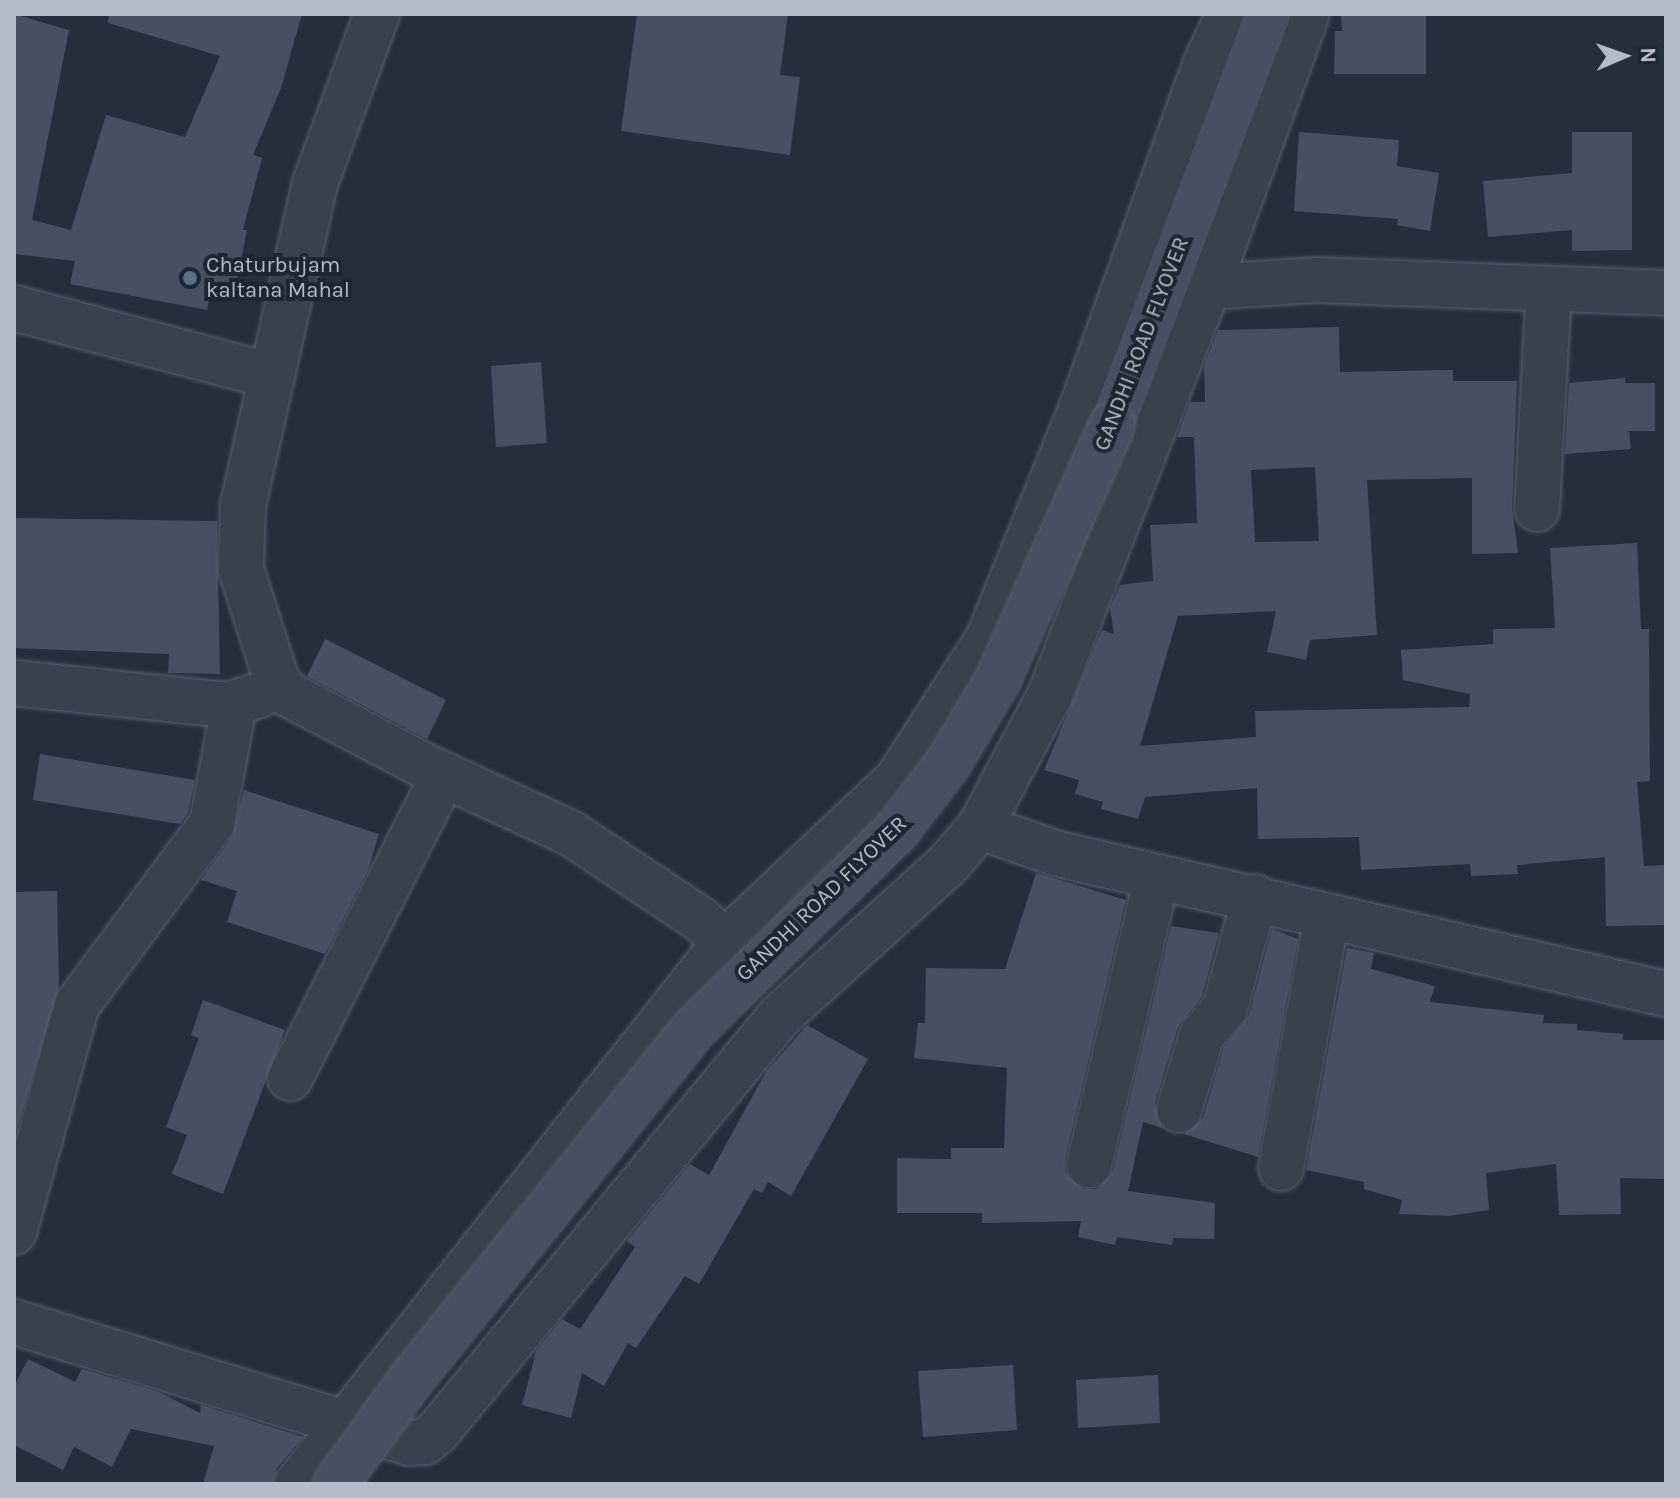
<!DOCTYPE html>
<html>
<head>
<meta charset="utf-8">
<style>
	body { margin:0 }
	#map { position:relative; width:1680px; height:1498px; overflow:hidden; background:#242f3e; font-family:Karla,sans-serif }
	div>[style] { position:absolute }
	.building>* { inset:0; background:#455162 }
	.roads { filter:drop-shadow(0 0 2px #565f6c) drop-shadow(0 0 2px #565f6c) }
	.minor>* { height:44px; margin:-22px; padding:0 22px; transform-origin:22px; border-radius:22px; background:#38414e }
	.secondary>* { height:44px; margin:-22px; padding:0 22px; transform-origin:22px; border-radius:22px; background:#465061 }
	.bridges { filter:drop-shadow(0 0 2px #565f6c) drop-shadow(0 0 2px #565f6c) }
	.secondary-bridge>* { height:44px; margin:-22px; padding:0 22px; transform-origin:22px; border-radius:22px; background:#465061 }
	.dots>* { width:22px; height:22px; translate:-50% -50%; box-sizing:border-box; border:4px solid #1d2633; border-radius:50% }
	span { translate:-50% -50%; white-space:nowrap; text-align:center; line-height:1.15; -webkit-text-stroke:8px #1d2633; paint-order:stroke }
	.poi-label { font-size:22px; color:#b4bcc9 }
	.left { translate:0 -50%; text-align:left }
	.street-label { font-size:22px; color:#b4bcc9 }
	.frame { position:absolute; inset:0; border:16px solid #b4bcc9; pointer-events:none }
	.north { position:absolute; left:1584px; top:16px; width:80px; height:80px; -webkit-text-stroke:6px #1d2633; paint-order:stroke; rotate:88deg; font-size:22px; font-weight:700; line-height:32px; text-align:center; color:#b4bcc9 }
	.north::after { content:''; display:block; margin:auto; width:28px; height:36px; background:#b4bcc9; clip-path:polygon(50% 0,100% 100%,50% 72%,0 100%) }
</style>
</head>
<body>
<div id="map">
	<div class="building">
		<i style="clip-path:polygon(14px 14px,69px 30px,32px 220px,71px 230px,106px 115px,185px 137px,220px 56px,108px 23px,109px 14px,302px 14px,281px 88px,253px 155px,262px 158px,243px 230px,247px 230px,236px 287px,212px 283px,207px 310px,70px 284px,75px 261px,14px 254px)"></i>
		<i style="clip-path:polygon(637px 14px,788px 14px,780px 75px,800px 77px,790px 155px,621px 131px)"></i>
		<i style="clip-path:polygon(1341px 14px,1426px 14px,1426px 74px,1334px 74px,1335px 31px,1342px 31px)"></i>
		<i style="clip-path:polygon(1299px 132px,1399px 140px,1397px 166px,1439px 173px,1430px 231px,1397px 225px,1398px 219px,1294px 211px)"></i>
		<i style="clip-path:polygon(1572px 132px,1632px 132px,1632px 250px,1572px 251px,1572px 230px,1488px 237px,1483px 181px,1572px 173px)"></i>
		<i style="clip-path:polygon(evenodd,1339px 327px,1340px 372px,1453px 370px,1453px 381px,1517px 381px,1512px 508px,1518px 553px,1472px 554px,1472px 478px,1367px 480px,1377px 635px,1310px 640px,1306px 660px,1267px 652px,1276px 611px,1178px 616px,1140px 746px,1256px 737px,1255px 711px,1469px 707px,1470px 694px,1403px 680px,1401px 650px,1493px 644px,1493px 629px,1555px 628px,1550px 548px,1637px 543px,1641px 629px,1649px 629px,1650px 781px,1637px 782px,1644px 866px,1666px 865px,1666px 925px,1606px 926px,1605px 857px,1517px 865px,1518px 874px,1471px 876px,1470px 864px,1361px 870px,1359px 837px,1258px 839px,1257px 788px,1145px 797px,1138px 819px,1101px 809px,1103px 802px,1075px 794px,1079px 780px,1044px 770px,1102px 630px,1114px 634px,1110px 608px,1120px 585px,1153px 581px,1150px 525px,1197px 523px,1194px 437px,1177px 437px,1190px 402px,1205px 402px,1204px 366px,1218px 330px,1339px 327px,1315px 467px,1319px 541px,1255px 542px,1251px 470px,1315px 467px)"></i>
		<i style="clip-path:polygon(541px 362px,547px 443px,496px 447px,491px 366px)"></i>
		<i style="clip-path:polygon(1625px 378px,1625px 383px,1655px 383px,1655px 431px,1629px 431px,1631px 449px,1565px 454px,1569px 383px)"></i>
		<i style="clip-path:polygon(14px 518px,217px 521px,220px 674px,168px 673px,169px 654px,14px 648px)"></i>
		<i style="clip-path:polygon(325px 639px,446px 700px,427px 739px,307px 676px)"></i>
		<i style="clip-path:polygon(40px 754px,195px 780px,188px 813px,180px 824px,33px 800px)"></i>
		<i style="clip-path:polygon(244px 790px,379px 834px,368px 870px,325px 954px,227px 922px,237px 891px,201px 880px,232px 837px)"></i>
		<i style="clip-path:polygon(1036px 873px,1126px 900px,1065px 1159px,1065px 1173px,1083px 1189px,1097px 1189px,1113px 1171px,1171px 926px,1219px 933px,1202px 996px,1178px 1027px,1155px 1103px,1162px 1128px,1143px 1122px,1128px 1191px,1215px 1203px,1214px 1239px,1173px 1238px,1172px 1245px,1117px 1237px,1115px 1245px,1078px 1237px,1081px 1221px,982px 1223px,982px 1213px,897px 1213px,897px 1158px,951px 1159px,951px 1148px,1004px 1148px,1007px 1068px,914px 1058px,918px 1023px,925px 1023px,926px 968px,1005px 969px)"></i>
		<i style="clip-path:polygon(57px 891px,59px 987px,14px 1139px,14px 892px)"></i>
		<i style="clip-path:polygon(1272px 929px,1298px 939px,1258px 1157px,1184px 1134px,1203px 1118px,1224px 1047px,1249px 1015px)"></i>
		<i style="clip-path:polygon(1347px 948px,1374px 953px,1371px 969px,1435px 986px,1430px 1002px,1544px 1015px,1543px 1023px,1577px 1024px,1577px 1030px,1623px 1034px,1623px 1040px,1666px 1040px,1666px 1179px,1620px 1178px,1621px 1214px,1559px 1215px,1556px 1164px,1486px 1173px,1489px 1210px,1449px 1216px,1399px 1214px,1402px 1200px,1364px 1189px,1364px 1182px,1306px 1170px)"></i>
		<i style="clip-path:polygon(203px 1000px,285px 1030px,223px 1194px,172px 1174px,187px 1135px,166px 1127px,199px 1038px,191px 1035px)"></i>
		<i style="clip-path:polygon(807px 1025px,868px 1059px,791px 1196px,768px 1182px,762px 1193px,754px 1189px,699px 1284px,685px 1276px,636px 1348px,628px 1343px,604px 1386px,582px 1373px,571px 1418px,522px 1405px,536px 1351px,562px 1319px,580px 1329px,635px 1247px,627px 1241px,690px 1164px,709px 1175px,766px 1072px)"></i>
		<i style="clip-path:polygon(28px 1359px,75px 1382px,82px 1369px,159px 1392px,200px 1413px,201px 1405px,303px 1437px,277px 1468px,273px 1484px,203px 1484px,214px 1446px,131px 1429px,112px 1467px,74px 1447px,63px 1470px,14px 1445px,14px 1387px)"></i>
		<i style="clip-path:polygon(1013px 1365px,1017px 1430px,923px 1437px,918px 1371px)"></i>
		<i style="clip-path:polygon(1158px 1375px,1160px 1423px,1078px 1428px,1076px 1380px)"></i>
	</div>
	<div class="roads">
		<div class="minor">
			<i style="left:377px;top:14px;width:180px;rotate:110.1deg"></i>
			<i style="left:315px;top:183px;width:329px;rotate:102.6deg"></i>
			<i style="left:243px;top:504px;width:65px;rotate:91.8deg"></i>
			<i style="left:241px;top:569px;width:114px;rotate:72.2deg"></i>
			<i style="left:276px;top:678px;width:18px;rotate:56deg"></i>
			<i style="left:286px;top:693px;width:164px;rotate:27.7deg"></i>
			<i style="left:431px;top:769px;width:155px;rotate:24.7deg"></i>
			<i style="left:572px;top:834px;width:154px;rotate:33.6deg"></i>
			<i style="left:700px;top:919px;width:34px;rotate:43deg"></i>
			<i style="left:1208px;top:287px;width:107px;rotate:-3.7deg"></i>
			<i style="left:1315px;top:280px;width:351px;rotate:2.1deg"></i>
			<i style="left:14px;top:308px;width:267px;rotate:14.8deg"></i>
			<i style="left:1537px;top:509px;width:220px;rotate:-86.9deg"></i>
			<i style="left:14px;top:683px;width:214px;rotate:5.9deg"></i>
			<i style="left:227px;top:705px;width:34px;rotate:-17deg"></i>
			<i style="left:980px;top:827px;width:83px;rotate:19.1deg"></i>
			<i style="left:1058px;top:854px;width:624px;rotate:12.97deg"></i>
			<i style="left:290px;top:1078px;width:340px;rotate:-63.1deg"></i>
			<i style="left:1179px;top:1110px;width:78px;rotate:-73deg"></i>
			<i style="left:1202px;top:1035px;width:35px;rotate:-50deg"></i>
			<i style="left:1225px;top:1008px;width:115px;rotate:-74.9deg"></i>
			<i style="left:1089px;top:1165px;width:296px;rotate:-76.7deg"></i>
			<i style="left:1281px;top:1168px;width:255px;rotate:-79.6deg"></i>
			<i style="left:14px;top:1232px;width:236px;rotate:-74.5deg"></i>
			<i style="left:77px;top:1005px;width:227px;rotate:-53.4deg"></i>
			<i style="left:212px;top:823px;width:120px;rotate:-79.4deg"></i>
			<i style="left:14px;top:1322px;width:413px;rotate:17deg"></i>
			<i style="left:409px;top:1443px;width:16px;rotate:-4deg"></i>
			<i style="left:425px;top:1442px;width:17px;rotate:-40deg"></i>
			<i style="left:438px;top:1431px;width:538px;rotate:-50.51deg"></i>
			<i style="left:780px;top:1016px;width:227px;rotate:-42.1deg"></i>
			<i style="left:948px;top:864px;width:49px;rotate:-49.1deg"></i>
			<i style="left:980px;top:827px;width:149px;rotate:-62.1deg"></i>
			<i style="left:1050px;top:695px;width:438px;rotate:-68.8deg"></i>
			<i style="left:1208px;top:287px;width:290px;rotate:-70.1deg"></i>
			<i style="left:297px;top:1484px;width:691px;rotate:-51.7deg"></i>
			<i style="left:725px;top:942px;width:236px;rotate:-43.3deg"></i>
			<i style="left:897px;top:780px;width:170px;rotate:-57.2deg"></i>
			<i style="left:989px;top:637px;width:248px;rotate:-68deg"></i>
			<i style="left:1082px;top:407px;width:363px;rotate:-70.2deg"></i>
			<i style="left:1205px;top:65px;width:56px;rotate:-64.8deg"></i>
		</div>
		<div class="secondary">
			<i style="left:1112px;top:425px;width:440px;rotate:-69.2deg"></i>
		</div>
	</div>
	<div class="bridges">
		<div class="secondary-bridge">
			<i style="left:336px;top:1484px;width:127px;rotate:-54.3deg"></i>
			<i style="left:410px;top:1381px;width:451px;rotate:-51.1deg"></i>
			<i style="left:693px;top:1030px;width:287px;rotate:-44.4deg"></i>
			<i style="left:898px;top:829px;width:82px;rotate:-52.4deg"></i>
			<i style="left:948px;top:764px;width:98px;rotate:-59.2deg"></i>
			<i style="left:998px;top:680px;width:279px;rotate:-65.9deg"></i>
		</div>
	</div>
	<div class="dots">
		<i style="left:190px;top:278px;background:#5c6f8a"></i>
	</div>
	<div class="poi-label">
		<span class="left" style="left:206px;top:278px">Chaturbujam<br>kaltana Mahal</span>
	</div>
	<div class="street-label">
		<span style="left:1142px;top:344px;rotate:-69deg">GANDHI ROAD FLYOVER</span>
		<span style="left:822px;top:899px;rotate:-44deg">GANDHI ROAD FLYOVER</span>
	</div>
	<div class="frame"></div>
	<div class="north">N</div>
</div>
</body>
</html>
